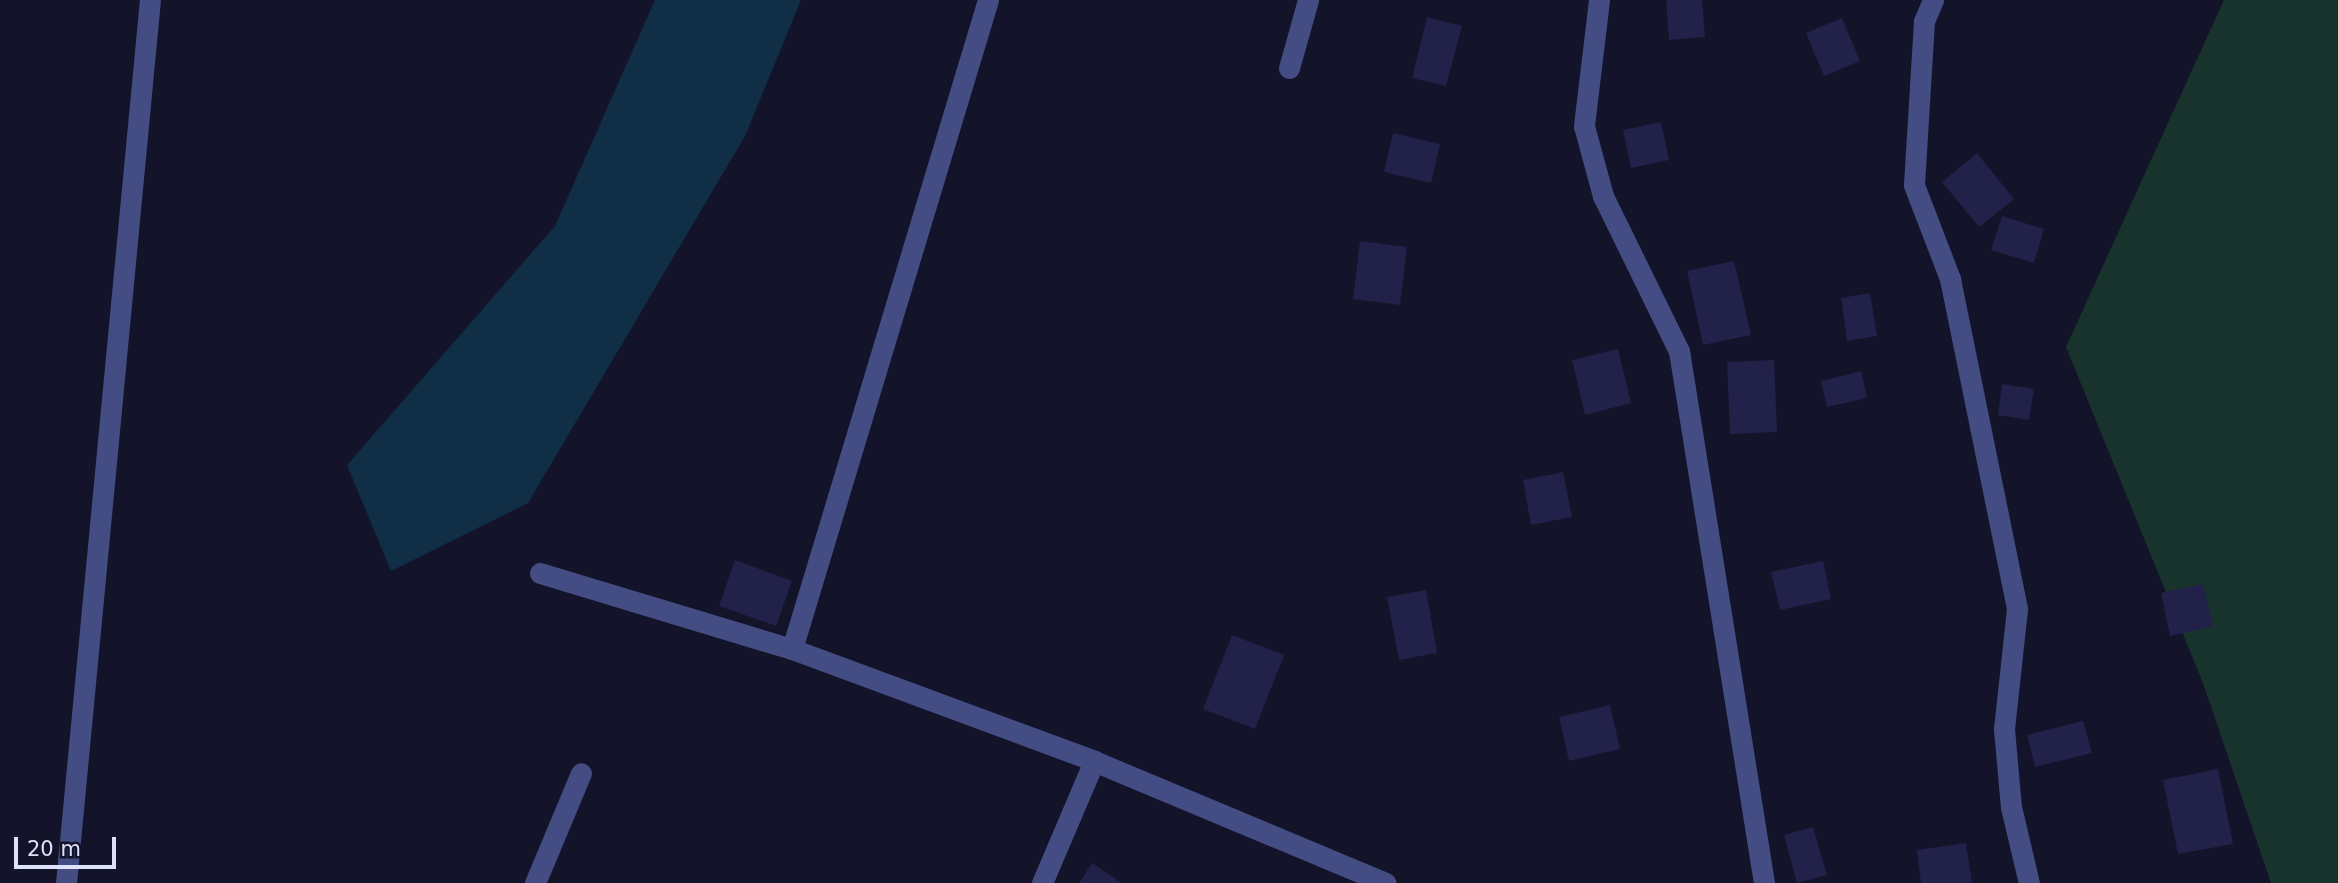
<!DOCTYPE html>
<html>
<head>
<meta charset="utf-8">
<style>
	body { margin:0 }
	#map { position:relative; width:2338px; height:883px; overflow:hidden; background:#131429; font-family:"DejaVu Sans",sans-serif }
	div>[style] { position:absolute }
	.green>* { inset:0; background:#17332c }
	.water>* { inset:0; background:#102e45 }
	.building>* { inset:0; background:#212149 }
	.minor>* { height:21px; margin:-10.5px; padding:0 10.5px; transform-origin:10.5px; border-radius:10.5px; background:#434d84 }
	span { translate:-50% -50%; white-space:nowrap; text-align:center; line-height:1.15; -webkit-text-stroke:6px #131429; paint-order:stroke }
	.scale { position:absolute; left:14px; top:837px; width:102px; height:32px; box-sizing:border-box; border:4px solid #dee1fc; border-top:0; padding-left:9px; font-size:21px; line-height:24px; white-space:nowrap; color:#dee1fc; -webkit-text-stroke:5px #131429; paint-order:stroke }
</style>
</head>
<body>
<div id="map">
	<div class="green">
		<i style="clip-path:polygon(2224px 0,2338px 0,2338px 883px,2271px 883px,2203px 683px,2066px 347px)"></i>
	</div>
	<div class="water">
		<i style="clip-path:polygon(655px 0,801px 0,745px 136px,528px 503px,391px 571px,347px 465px,555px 226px)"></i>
	</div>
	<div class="building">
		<i style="clip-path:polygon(1666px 0,1702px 0,1705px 37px,1669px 40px)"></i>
		<i style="clip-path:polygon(1427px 17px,1462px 26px,1446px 86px,1412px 78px)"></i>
		<i style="clip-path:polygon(1842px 18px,1860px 61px,1824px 76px,1806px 33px)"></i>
		<i style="clip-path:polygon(1661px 122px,1669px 160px,1631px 168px,1623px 130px)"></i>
		<i style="clip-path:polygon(1393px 133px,1440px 144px,1431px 183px,1384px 172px)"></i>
		<i style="clip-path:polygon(1977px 153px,2014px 199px,1979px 227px,1942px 182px)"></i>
		<i style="clip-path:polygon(2002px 216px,2044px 229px,2034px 263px,1991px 250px)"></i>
		<i style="clip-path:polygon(1360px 241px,1407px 247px,1400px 305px,1353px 299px)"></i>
		<i style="clip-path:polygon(1734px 261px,1751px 335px,1703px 345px,1687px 271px)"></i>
		<i style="clip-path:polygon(1870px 293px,1877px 336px,1847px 341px,1841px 298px)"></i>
		<i style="clip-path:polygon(1618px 349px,1631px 403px,1585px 415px,1572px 360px)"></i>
		<i style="clip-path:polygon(1774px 360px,1777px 432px,1730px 434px,1727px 362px)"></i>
		<i style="clip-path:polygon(1861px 371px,1867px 398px,1827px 407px,1821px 381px)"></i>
		<i style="clip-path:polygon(2002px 384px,2034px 389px,2029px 420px,1998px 415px)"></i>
		<i style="clip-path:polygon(1563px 472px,1572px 517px,1531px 525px,1523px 480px)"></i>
		<i style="clip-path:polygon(735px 560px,792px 581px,776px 626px,719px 606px)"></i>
		<i style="clip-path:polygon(1823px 561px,1831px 599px,1780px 610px,1771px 572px)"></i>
		<i style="clip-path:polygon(2203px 584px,2213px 626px,2170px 636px,2161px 593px)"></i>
		<i style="clip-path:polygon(1426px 590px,1437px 653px,1399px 660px,1387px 597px)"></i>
		<i style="clip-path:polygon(1232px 635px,1284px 655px,1255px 729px,1203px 709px)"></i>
		<i style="clip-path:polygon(1610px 705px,1620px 749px,1569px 761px,1559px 717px)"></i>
		<i style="clip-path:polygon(2083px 721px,2092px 753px,2035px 767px,2027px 735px)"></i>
		<i style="clip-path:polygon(2218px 769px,2233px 844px,2178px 854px,2163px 780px)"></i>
		<i style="clip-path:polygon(1813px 827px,1827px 875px,1797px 883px,1784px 835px)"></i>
		<i style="clip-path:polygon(1966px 843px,1972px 883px,1921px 883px,1917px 850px)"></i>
		<i style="clip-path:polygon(1092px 863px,1122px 883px,1079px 883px)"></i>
	</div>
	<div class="minor">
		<i style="left:1599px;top:0;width:127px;rotate:96.8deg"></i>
		<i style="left:1584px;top:126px;width:73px;rotate:74.8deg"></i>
		<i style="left:1603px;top:196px;width:173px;rotate:63.9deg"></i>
		<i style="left:1679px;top:351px;width:539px;rotate:80.92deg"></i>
		<i style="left:1933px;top:0;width:23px;rotate:113deg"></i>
		<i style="left:1924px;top:21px;width:164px;rotate:93.5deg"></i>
		<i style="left:1914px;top:185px;width:101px;rotate:69deg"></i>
		<i style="left:1950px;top:279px;width:337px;rotate:78.5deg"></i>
		<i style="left:2017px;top:609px;width:121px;rotate:96.2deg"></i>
		<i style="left:2004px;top:729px;width:78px;rotate:84.9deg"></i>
		<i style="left:2011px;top:807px;width:78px;rotate:76.7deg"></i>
		<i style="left:1289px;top:68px;width:71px;rotate:-74.4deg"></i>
		<i style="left:540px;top:573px;width:263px;rotate:16.8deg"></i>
		<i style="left:792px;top:649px;width:322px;rotate:20.3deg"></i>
		<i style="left:1094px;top:761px;width:316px;rotate:22.7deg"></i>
		<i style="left:792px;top:649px;width:678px;rotate:-73.2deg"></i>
		<i style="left:66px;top:883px;width:887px;rotate:-84.57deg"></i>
		<i style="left:535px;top:883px;width:119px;rotate:-67.3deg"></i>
		<i style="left:1042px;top:883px;width:133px;rotate:-66.9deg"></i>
	</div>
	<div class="scale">20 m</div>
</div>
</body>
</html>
